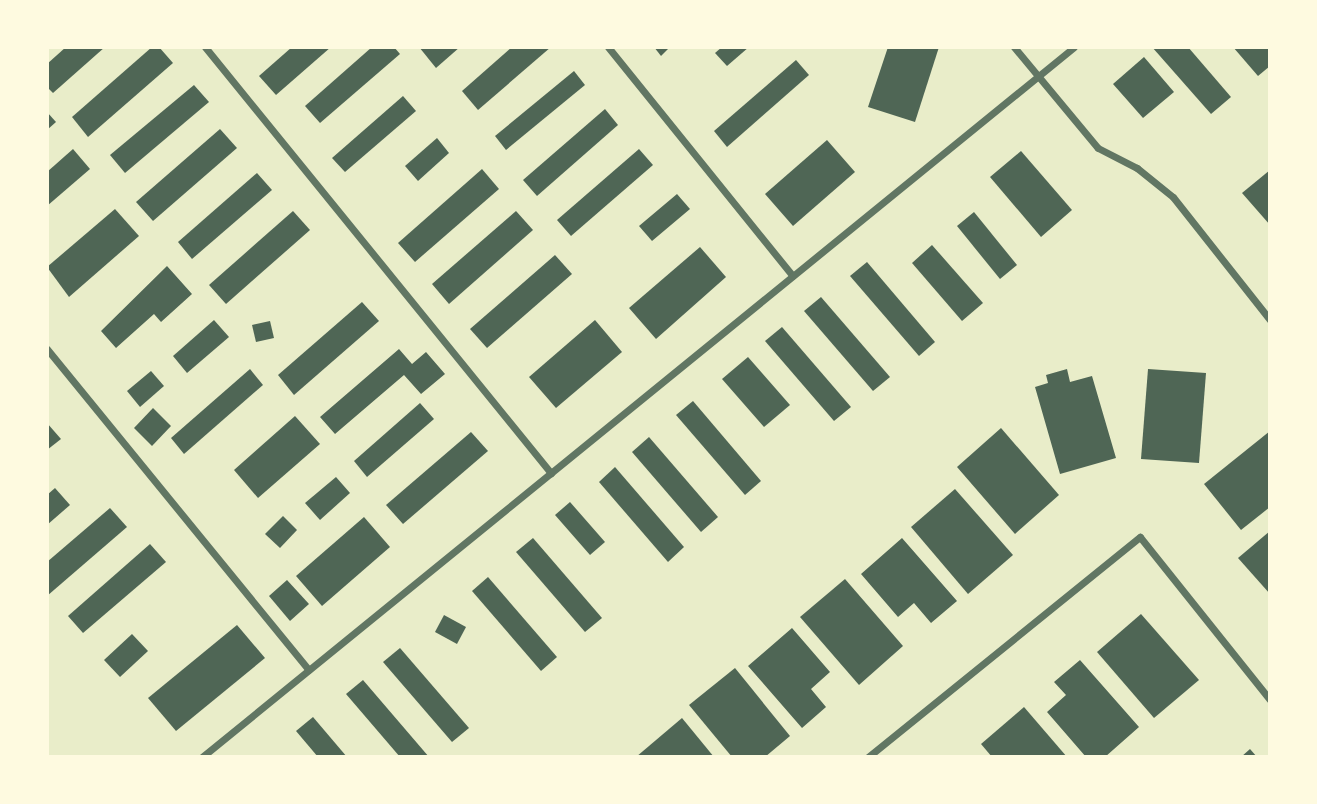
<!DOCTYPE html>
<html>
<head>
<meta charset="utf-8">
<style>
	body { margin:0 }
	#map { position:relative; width:1317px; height:804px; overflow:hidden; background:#e9edc9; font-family:"Space Grotesk",sans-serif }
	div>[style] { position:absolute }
	.building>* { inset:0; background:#4f6655 }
	.minor>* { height:7px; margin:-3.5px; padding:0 3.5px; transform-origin:3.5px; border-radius:3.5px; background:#617663 }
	span { translate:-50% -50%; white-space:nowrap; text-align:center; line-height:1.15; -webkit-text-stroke:7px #fefae0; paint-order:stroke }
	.frame { position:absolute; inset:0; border:49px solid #fefae0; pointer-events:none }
</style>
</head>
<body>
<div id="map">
	<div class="building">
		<i style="clip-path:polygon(66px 47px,105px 47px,53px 93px,47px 87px,47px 64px)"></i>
		<i style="clip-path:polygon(152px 47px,159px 47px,173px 63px,88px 137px,72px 117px)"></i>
		<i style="clip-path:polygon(292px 47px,331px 47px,276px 95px,259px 76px)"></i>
		<i style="clip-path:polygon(372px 47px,394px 47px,400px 54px,320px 123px,305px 106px)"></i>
		<i style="clip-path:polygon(419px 47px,460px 47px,436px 68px)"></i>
		<i style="clip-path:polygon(512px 47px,551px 47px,478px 110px,462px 91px)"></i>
		<i style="clip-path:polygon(654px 47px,670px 47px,661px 56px)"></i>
		<i style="clip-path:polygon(722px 47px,749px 47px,727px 66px,715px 53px)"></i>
		<i style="clip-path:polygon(888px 47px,939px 47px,915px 122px,868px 107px)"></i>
		<i style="clip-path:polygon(1152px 47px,1188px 47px,1231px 97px,1211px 114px)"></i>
		<i style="clip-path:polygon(1233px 47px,1268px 47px,1270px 66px,1258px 76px)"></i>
		<i style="clip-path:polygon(1144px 57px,1174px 92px,1143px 118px,1113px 84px)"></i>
		<i style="clip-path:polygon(796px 60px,809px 75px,727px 147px,714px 131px)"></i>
		<i style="clip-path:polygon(574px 71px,585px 85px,506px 150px,495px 136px)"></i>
		<i style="clip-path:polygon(194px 85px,209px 102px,125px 173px,110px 155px)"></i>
		<i style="clip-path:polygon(403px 96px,416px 111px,345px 172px,332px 158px)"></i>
		<i style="clip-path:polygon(605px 109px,618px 125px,537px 196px,523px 180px)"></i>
		<i style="clip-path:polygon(47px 112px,56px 122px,47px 130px)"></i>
		<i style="clip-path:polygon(220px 129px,237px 148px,153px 221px,136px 202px)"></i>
		<i style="clip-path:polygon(437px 138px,449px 153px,418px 181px,405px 166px)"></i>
		<i style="clip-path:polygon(827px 140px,855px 172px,793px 226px,765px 194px)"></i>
		<i style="clip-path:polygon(73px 149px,90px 169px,47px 206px,47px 172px)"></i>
		<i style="clip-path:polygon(639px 149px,653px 165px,571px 236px,557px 220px)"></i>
		<i style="clip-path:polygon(1021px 151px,1072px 210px,1041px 237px,990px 177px)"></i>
		<i style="clip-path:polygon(482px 169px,499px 189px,415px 262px,398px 243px)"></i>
		<i style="clip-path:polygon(1270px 170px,1270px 225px,1242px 193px)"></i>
		<i style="clip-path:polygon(257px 173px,272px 190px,192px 259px,178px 242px)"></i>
		<i style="clip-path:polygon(677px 194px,690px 209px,652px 241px,639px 226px)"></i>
		<i style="clip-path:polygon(115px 209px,139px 236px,69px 297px,47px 267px)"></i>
		<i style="clip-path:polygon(293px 211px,310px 230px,226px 304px,209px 285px)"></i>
		<i style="clip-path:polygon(516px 211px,533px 230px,449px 304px,432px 284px)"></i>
		<i style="clip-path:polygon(974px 212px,1017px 265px,1000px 279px,957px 226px)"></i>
		<i style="clip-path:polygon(932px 245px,983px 303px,962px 321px,912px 263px)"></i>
		<i style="clip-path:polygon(700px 247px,726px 277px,656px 339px,629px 308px)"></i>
		<i style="clip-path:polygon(555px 255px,572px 274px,487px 348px,470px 329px)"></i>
		<i style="clip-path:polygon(867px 262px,935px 342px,919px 356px,850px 276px)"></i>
		<i style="clip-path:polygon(167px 266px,192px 294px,161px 322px,154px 314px,116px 348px,101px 331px)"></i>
		<i style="clip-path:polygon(821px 297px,890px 377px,873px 391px,804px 311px)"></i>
		<i style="clip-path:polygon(362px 302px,379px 321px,294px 395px,278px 375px)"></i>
		<i style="clip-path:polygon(214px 320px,229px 337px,187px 373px,173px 356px)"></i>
		<i style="clip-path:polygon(595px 320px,622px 352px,556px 408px,529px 377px)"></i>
		<i style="clip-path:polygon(270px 321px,274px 338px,256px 342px,252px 325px)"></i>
		<i style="clip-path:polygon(782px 327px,851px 407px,834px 421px,765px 341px)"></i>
		<i style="clip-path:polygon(399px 349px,412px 364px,426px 352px,445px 374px,421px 394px,404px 375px,335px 434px,320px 417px)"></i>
		<i style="clip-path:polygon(748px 357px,790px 405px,764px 427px,722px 379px)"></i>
		<i style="clip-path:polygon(250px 369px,263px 385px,184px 454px,171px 438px)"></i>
		<i style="clip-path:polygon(1067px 369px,1070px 382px,1092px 376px,1116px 458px,1060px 474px,1035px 387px,1048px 383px,1046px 375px)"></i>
		<i style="clip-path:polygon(1148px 369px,1206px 373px,1199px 463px,1141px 459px)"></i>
		<i style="clip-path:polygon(151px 371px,164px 386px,140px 407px,127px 391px)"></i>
		<i style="clip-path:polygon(693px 401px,761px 481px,745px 495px,676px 415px)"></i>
		<i style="clip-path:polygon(420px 403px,434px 419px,367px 477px,354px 461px)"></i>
		<i style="clip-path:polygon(153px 408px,171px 426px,152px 446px,134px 428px)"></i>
		<i style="clip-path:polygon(295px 416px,320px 444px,258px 498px,234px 470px)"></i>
		<i style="clip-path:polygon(47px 423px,61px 439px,47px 450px)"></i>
		<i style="clip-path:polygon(1001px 428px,1059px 495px,1015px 534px,957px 467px)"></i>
		<i style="clip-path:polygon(1270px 431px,1270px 507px,1241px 530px,1204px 484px)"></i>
		<i style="clip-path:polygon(471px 432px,488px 451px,403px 524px,386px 505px)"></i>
		<i style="clip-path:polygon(649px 437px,718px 517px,701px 532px,632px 452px)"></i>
		<i style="clip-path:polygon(615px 467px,684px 547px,668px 562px,599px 482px)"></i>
		<i style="clip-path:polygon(336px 477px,350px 493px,320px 520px,305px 503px)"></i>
		<i style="clip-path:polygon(55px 488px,70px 505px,47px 525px,47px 495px)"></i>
		<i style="clip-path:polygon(955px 489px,1013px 555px,968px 594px,911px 527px)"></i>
		<i style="clip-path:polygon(570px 502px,605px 542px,590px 555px,555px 515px)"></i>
		<i style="clip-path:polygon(110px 508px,127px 527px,47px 596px,47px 562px)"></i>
		<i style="clip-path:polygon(283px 516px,297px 530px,280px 548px,265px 534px)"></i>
		<i style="clip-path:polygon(364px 517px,390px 547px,322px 606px,296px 576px)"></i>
		<i style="clip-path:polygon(1270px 531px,1270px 594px,1238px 558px)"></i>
		<i style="clip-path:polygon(533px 538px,602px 618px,585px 632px,516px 552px)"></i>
		<i style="clip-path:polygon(902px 538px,957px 601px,931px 623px,914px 603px,898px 617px,861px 574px)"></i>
		<i style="clip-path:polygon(150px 544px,166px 562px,83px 633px,68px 616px)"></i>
		<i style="clip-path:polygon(488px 577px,557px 657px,541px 671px,472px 591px)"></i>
		<i style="clip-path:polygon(845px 579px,903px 646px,859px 685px,800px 617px)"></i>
		<i style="clip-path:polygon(287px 580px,309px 604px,290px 621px,269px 596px)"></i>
		<i style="clip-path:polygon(1141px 614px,1199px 680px,1154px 718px,1097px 652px)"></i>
		<i style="clip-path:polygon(444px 615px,466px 627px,457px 644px,435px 632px)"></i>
		<i style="clip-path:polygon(237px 625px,265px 658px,176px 731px,148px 698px)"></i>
		<i style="clip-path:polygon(792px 628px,830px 672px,811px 689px,826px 707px,802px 728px,748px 666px)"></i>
		<i style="clip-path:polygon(132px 634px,148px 651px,120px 677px,104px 660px)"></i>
		<i style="clip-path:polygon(400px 648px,469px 728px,452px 742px,383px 662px)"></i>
		<i style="clip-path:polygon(1080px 660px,1139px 727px,1105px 757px,1086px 757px,1047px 712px,1066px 695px,1054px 682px)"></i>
		<i style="clip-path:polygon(735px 668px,790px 736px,765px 757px,732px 757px,689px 705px)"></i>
		<i style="clip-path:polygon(363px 680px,429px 757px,400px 757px,346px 694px)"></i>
		<i style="clip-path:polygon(1024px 707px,1067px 757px,992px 757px,981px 744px)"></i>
		<i style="clip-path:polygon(313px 717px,347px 757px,318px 757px,296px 731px)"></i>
		<i style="clip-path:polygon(682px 718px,714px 757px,636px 757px)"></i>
		<i style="clip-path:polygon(1250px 749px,1257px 757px,1241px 757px)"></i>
	</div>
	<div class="minor">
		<i style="left:205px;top:47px;width:549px;rotate:50.92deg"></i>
		<i style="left:608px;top:47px;width:294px;rotate:51.1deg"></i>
		<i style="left:1014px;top:47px;width:131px;rotate:50.3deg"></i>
		<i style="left:1098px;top:148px;width:44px;rotate:27.1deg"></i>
		<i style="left:1137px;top:168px;width:46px;rotate:38.9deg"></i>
		<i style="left:1173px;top:197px;width:157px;rotate:51.7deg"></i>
		<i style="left:47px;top:349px;width:414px;rotate:50.8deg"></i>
		<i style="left:202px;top:757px;width:1124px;rotate:-39.15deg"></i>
		<i style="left:868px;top:757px;width:350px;rotate:-39deg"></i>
		<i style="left:1140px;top:537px;width:208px;rotate:51.4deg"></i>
	</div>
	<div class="frame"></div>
</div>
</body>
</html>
